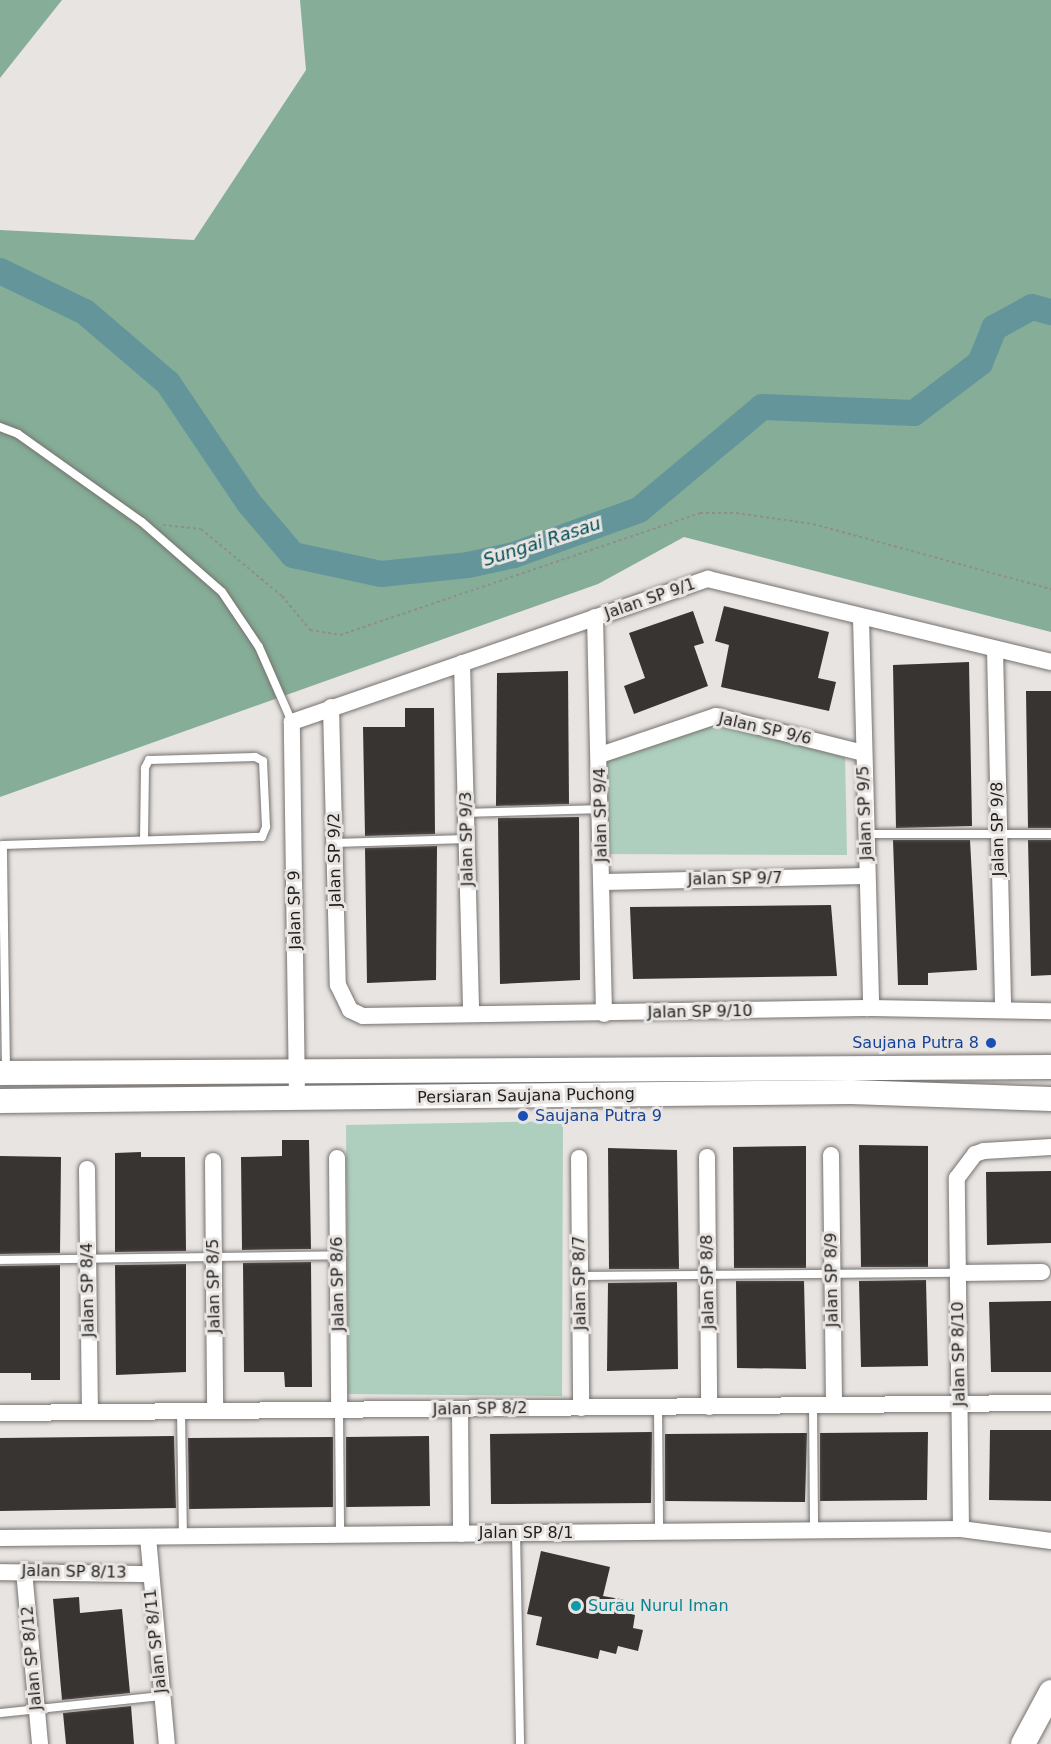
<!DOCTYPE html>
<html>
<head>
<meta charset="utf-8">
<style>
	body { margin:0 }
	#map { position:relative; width:1051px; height:1744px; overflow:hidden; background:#e8e4e1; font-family:"DejaVu Sans",sans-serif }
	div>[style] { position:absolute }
	.green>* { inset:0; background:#aecfbd }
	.forest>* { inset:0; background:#85ad97 }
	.river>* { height:26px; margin:-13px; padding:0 13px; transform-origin:13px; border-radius:13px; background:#64959b }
	.building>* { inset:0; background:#383432 }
	.path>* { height:2px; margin-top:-1px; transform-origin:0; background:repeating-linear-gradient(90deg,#908e8c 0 3px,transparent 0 6px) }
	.roads { filter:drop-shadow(0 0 2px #76726f) drop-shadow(0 0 2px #76726f) }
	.lane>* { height:8px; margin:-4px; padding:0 4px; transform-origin:4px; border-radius:4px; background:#fff }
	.street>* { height:16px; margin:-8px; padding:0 8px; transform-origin:8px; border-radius:8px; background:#fff }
	.secondary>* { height:24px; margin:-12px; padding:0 12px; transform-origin:12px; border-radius:12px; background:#fff }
	.dots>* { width:16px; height:16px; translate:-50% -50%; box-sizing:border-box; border:3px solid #e8e4e1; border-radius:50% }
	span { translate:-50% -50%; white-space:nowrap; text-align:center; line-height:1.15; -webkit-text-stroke:6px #e8e4e1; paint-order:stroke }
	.street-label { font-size:16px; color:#201f1e }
	.transit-label { font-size:16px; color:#164399 }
	.right { translate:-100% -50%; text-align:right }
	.left { translate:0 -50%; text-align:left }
	.culture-label { font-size:16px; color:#0d838f }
	.water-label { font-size:18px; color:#004c54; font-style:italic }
</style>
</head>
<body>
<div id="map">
	<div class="green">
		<i style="clip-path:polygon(710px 721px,845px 753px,847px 855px,603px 854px,603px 758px)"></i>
		<i style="clip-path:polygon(563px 1121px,562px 1396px,348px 1394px,346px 1125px)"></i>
	</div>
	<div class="forest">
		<i style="clip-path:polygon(0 0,62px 0,0 78px)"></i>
		<i style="clip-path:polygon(300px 0,1051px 0,1051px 632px,684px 537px,598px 584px,0 797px,0 230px,194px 240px,306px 70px)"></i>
	</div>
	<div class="river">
		<i style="left:0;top:271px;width:94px;rotate:25.8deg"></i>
		<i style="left:85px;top:312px;width:109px;rotate:40.5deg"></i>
		<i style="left:168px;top:383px;width:145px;rotate:56deg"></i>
		<i style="left:249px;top:503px;width:68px;rotate:49.8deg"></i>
		<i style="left:293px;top:555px;width:90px;rotate:12.2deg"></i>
		<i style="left:381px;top:574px;width:87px;rotate:-5.9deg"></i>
		<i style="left:468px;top:565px;width:47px;rotate:-12.3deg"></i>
		<i style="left:514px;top:555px;width:133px;rotate:-19.8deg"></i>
		<i style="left:639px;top:510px;width:160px;rotate:-39.9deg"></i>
		<i style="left:762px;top:407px;width:152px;rotate:2.3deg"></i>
		<i style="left:914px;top:413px;width:83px;rotate:-37.1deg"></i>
		<i style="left:980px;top:363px;width:38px;rotate:-68deg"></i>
		<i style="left:994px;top:328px;width:43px;rotate:-28.9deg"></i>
		<i style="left:1032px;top:307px;width:20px;rotate:15deg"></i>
	</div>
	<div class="building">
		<i style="clip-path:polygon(724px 606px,829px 632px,818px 678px,836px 682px,829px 711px,721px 687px,729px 645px,715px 641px)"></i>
		<i style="clip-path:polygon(693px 611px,704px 643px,694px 646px,708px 686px,634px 714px,624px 686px,645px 678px,629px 633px)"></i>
		<i style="clip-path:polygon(969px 662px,972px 826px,896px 828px,893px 665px)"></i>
		<i style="clip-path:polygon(568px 671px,569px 804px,496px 806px,497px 673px)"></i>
		<i style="clip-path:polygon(1026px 691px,1051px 691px,1051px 828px,1028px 828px)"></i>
		<i style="clip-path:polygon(405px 708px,434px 708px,435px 834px,365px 836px,363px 727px,405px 727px)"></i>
		<i style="clip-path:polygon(579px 817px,580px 980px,500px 984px,498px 818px)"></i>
		<i style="clip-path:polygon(893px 840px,970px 840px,977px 970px,928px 973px,928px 985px,898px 985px)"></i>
		<i style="clip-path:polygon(1028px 840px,1051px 840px,1051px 975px,1031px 976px)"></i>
		<i style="clip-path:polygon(437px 846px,436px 980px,367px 983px,365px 848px)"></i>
		<i style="clip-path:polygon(831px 905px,837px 976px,633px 979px,630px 907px)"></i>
		<i style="clip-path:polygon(282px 1140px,309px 1140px,311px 1249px,242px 1250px,241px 1157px,282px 1156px)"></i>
		<i style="clip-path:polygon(859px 1145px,928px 1146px,928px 1267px,861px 1267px)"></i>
		<i style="clip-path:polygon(806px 1146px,806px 1268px,734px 1268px,733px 1147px)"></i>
		<i style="clip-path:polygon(608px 1148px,677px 1150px,679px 1269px,609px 1269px)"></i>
		<i style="clip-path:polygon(141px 1152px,141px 1157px,185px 1157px,186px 1251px,115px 1252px,115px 1153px)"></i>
		<i style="clip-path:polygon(0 1156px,61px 1157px,60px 1253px,0 1254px)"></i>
		<i style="clip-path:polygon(1051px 1171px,1051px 1243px,987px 1245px,986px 1172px)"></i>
		<i style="clip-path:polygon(311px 1262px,312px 1387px,285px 1387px,284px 1372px,244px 1372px,243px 1263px)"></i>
		<i style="clip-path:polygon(186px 1264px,186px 1372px,116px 1375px,115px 1265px)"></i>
		<i style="clip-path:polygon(60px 1265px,60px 1380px,31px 1380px,31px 1373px,0 1373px,0 1266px)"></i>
		<i style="clip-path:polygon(926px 1280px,928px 1366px,861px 1367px,859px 1281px)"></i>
		<i style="clip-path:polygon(736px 1281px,804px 1281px,806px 1369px,737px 1368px)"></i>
		<i style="clip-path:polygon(677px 1282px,678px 1369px,607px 1371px,608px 1283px)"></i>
		<i style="clip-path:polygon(1051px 1301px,1051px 1372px,991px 1372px,989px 1302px)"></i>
		<i style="clip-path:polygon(990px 1430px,1051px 1430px,1051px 1501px,989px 1500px)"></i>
		<i style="clip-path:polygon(652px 1432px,651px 1503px,491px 1504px,490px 1434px)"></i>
		<i style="clip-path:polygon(928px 1432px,927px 1500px,820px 1501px,820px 1433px)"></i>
		<i style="clip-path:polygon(807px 1433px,805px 1502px,665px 1501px,665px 1434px)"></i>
		<i style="clip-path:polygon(174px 1436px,176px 1508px,0 1511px,0 1438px)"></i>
		<i style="clip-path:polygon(429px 1436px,430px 1506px,346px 1507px,346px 1437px)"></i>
		<i style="clip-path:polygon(333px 1437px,333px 1507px,189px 1509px,188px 1438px)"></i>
		<i style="clip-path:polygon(541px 1551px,610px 1567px,603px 1596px,626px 1600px,623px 1612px,635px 1615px,633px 1628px,643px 1630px,638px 1651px,618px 1646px,616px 1654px,600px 1650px,598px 1659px,536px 1645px,542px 1617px,527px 1614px)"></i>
		<i style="clip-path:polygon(79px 1597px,80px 1613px,122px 1609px,130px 1693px,62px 1700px,53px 1599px)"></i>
		<i style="clip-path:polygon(131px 1706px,134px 1744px,66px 1744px,63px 1713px)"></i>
	</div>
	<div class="path">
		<i style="left:163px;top:525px;width:38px;rotate:6deg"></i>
		<i style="left:201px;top:529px;width:105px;rotate:39.6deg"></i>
		<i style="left:282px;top:596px;width:44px;rotate:50.5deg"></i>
		<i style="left:310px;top:630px;width:30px;rotate:9deg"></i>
		<i style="left:340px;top:635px;width:380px;rotate:-18.7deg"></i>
		<i style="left:700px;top:513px;width:36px"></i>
		<i style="left:736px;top:513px;width:78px;rotate:8.1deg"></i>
		<i style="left:813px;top:524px;width:247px;rotate:15.3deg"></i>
	</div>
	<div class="roads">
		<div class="lane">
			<i style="left:0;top:427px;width:19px;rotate:21deg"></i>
			<i style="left:18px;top:434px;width:152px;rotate:35.4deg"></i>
			<i style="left:142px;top:522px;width:106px;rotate:41.2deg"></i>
			<i style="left:222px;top:592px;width:66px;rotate:56.1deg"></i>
			<i style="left:259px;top:647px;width:82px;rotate:66.3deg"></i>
			<i style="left:467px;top:813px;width:133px;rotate:-1.7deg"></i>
			<i style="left:867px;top:834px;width:184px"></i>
			<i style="left:334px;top:843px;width:133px;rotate:-1.7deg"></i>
			<i style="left:6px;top:1070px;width:225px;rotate:-90.8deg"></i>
			<i style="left:3px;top:845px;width:259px;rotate:-1.8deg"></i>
			<i style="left:262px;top:837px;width:11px;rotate:-68deg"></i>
			<i style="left:266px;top:827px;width:66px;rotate:-92.6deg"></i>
			<i style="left:263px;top:761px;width:9px;rotate:-153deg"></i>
			<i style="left:255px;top:757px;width:106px;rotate:178.4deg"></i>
			<i style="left:149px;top:760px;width:9px;rotate:117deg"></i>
			<i style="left:145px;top:768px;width:72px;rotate:90.8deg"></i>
			<i style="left:0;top:1260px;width:338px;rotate:-0.8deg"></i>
			<i style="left:580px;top:1276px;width:378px;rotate:-0.5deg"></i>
			<i style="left:813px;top:1406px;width:125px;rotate:89.5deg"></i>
			<i style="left:658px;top:1407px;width:125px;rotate:89.5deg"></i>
			<i style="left:339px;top:1410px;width:125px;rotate:89.5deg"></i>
			<i style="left:181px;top:1412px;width:125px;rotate:89.1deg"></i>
			<i style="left:516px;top:1533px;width:211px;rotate:88.9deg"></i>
			<i style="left:0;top:1713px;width:163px;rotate:-6deg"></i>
		</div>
		<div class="street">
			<i style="left:595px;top:617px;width:397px;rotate:88.7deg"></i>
			<i style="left:861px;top:618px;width:390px;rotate:88.5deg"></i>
			<i style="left:995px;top:650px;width:358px;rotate:88.7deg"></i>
			<i style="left:462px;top:663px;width:351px;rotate:88.5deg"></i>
			<i style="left:331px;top:707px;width:278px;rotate:88.6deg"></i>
			<i style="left:338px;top:985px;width:28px;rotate:64deg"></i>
			<i style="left:350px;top:1010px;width:14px;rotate:25deg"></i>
			<i style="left:363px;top:1016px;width:508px;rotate:-0.9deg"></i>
			<i style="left:871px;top:1008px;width:180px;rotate:1deg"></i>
			<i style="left:600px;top:755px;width:122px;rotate:-18.6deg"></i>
			<i style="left:716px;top:716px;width:152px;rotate:14.1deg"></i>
			<i style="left:602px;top:882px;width:265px;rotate:-1.3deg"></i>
			<i style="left:297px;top:1097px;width:375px;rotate:-90.8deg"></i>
			<i style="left:292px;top:722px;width:440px;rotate:-19deg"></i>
			<i style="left:708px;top:579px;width:353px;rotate:13.6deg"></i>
			<i style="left:831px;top:1155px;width:250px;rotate:89.3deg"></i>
			<i style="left:707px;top:1157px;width:250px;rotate:89.5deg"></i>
			<i style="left:337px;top:1158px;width:252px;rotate:89.5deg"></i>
			<i style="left:579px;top:1158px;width:250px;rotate:89.5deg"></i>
			<i style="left:213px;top:1161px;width:250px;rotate:89.5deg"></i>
			<i style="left:87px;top:1169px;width:243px;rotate:89.3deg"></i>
			<i style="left:958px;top:1273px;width:84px;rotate:-0.7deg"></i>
			<i style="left:460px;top:1409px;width:125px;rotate:89.5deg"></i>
			<i style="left:0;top:1413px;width:1051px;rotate:-0.55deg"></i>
			<i style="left:961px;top:1529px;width:351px;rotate:-90.7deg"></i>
			<i style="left:957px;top:1178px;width:30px;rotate:-53deg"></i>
			<i style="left:975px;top:1154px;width:9px;rotate:-18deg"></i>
			<i style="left:984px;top:1151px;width:67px;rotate:-3.4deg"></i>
			<i style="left:148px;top:1537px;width:208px;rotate:84.8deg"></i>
			<i style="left:0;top:1538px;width:961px;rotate:-0.54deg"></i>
			<i style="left:961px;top:1529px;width:91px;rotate:7.6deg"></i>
			<i style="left:24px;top:1571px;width:174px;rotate:84.7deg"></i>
			<i style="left:0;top:1572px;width:149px;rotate:0.8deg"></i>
		</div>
		<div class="secondary">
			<i style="left:0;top:1073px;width:1051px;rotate:-0.33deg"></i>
			<i style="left:0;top:1101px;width:851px;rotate:-0.61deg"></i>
			<i style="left:851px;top:1092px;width:200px;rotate:2deg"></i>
			<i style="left:1023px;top:1744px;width:59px;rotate:-61.7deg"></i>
		</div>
	</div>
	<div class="dots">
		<i style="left:991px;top:1043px;background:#1a4fb4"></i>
		<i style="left:523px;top:1116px;background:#1a4fb4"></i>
		<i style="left:576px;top:1606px;background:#0f9aa8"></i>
	</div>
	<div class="street-label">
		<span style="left:650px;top:599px;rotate:-19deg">Jalan SP 9/1</span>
		<span style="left:765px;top:729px;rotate:13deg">Jalan SP 9/6</span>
		<span style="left:865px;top:813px;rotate:-92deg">Jalan SP 9/5</span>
		<span style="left:601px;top:815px;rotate:-91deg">Jalan SP 9/4</span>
		<span style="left:998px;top:829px;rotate:-91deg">Jalan SP 9/8</span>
		<span style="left:467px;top:839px;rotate:-91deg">Jalan SP 9/3</span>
		<span style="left:335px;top:860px;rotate:-91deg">Jalan SP 9/2</span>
		<span style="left:735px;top:879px;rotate:-1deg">Jalan SP 9/7</span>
		<span style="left:295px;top:910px;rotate:-91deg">Jalan SP 9</span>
		<span style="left:700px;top:1012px;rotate:-1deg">Jalan SP 9/10</span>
		<span style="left:526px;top:1096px;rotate:-1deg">Persiaran Saujana Puchong</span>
		<span style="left:832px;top:1280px;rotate:-91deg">Jalan SP 8/9</span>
		<span style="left:708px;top:1282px;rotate:-91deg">Jalan SP 8/8</span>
		<span style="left:580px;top:1283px;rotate:-91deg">Jalan SP 8/7</span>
		<span style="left:338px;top:1284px;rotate:-91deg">Jalan SP 8/6</span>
		<span style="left:214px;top:1286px;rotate:-91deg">Jalan SP 8/5</span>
		<span style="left:88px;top:1290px;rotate:-91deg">Jalan SP 8/4</span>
		<span style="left:959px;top:1354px;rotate:-91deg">Jalan SP 8/10</span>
		<span style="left:480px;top:1409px;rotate:-1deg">Jalan SP 8/2</span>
		<span style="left:526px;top:1533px">Jalan SP 8/1</span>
		<span style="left:74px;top:1572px;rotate:1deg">Jalan SP 8/13</span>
		<span style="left:156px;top:1641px;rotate:-96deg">Jalan SP 8/11</span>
		<span style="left:32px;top:1658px;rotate:-95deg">Jalan SP 8/12</span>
	</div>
	<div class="transit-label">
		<span class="right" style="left:979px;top:1043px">Saujana Putra 8</span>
		<span class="left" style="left:535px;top:1116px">Saujana Putra 9</span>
	</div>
	<div class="culture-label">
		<span class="left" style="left:588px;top:1606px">Surau Nurul Iman</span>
	</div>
	<div class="water-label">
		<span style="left:542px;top:542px;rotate:-18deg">Sungai Rasau</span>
	</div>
</div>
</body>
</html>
